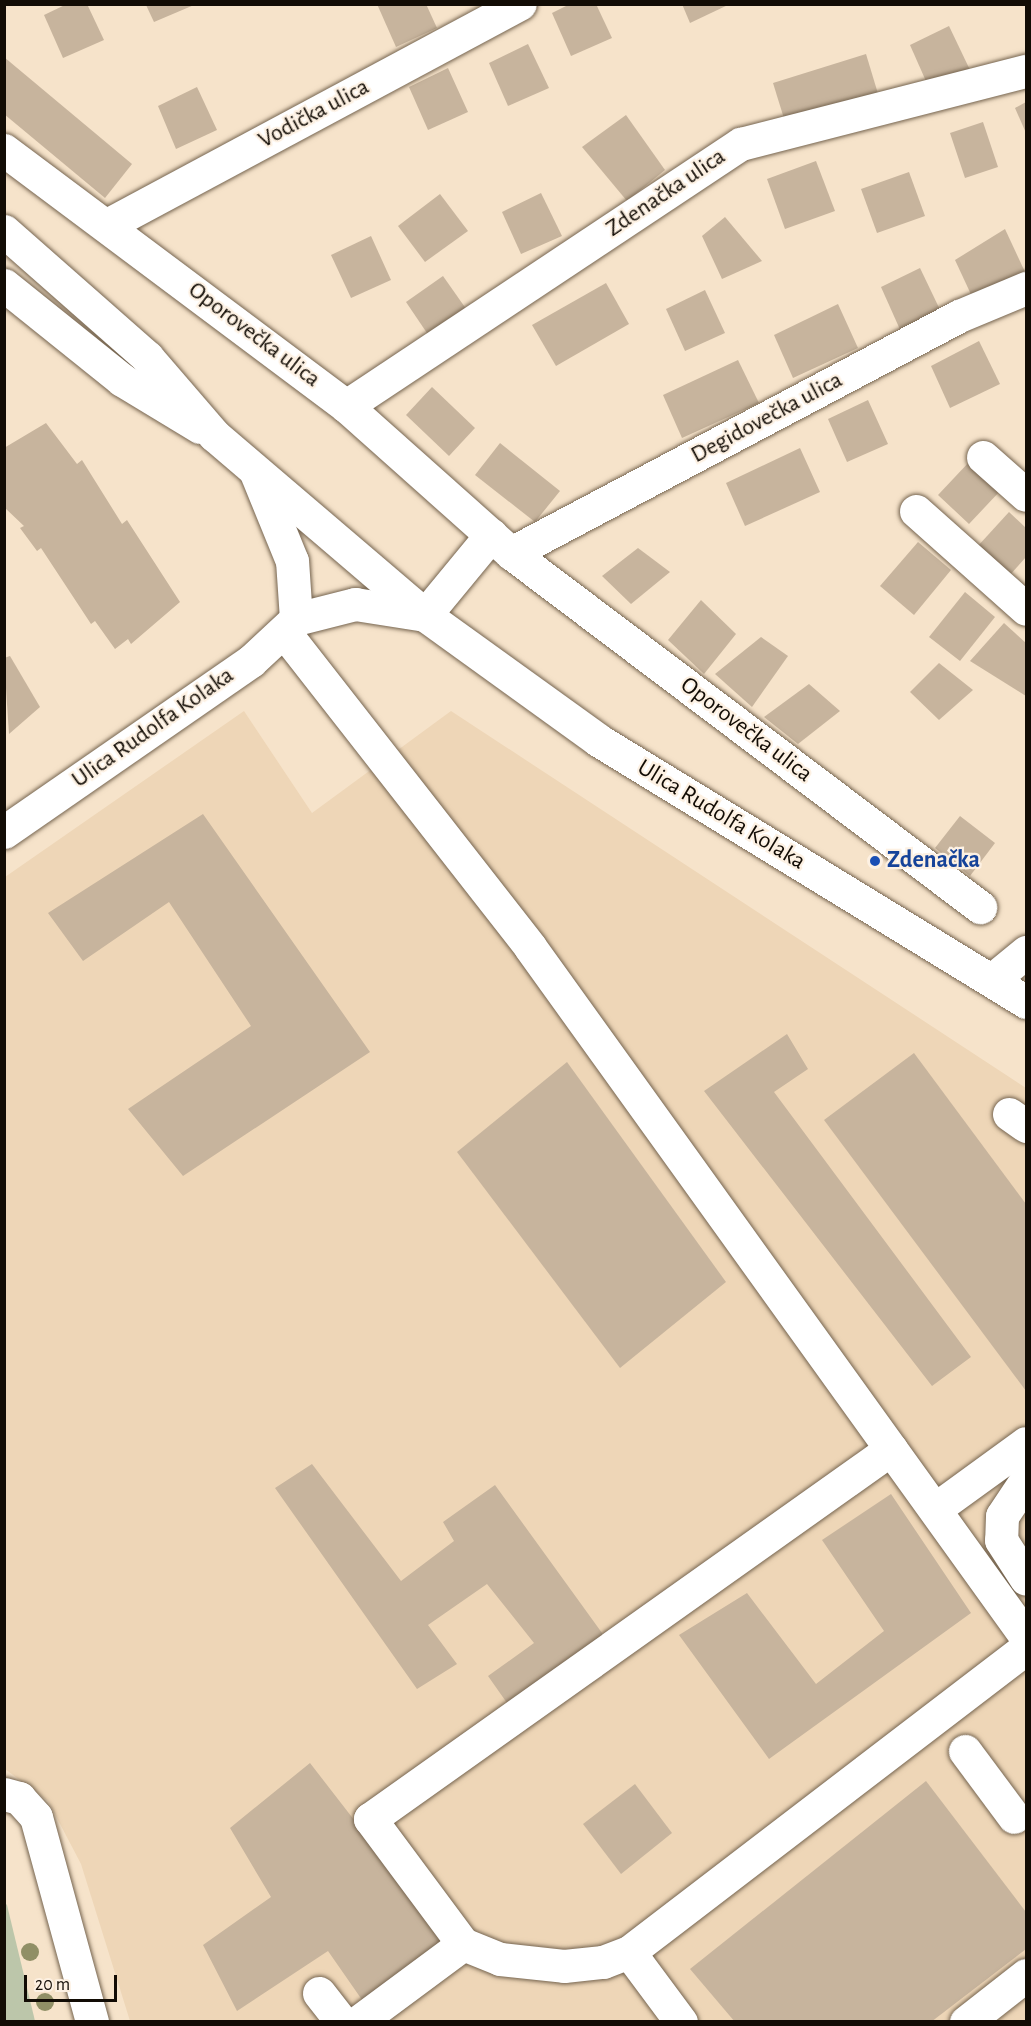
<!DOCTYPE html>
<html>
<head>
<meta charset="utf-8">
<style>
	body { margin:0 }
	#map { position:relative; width:1031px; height:2026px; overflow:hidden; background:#f6e3ca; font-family:"Alegreya Sans",sans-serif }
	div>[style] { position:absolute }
	.built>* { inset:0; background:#eed6b7 }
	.green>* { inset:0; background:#bcc6aa }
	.building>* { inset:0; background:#c7b49d }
	.roads { filter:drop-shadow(0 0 2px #75644f) drop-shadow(0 0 2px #75644f) }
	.minor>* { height:33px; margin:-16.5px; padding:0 16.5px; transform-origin:16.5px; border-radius:16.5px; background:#fff }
	.major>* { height:33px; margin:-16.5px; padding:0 16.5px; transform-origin:16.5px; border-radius:16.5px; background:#fff }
	.trees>* { width:18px; height:18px; margin:-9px; border-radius:50%; background:#908f66 }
	.dots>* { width:16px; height:16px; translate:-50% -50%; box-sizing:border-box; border:3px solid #fdf1e3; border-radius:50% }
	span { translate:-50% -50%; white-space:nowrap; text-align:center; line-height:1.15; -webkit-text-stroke:4.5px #fdf1e3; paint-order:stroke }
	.street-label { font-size:24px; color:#120c05 }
	.transit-label { font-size:24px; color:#164399; font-weight:700 }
	.left { translate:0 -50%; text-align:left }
	.frame { position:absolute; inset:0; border:6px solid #120c05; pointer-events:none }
	.scale { position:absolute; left:24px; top:1975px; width:93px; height:27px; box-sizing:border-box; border:3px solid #120c05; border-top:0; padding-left:8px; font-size:18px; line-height:21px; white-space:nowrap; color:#120c05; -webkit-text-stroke:4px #fdf1e3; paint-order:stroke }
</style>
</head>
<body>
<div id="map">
	<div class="built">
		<i style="clip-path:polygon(244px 711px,312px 813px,451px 711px,1026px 1088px,1026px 2021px,130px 2021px,81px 1864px,48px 1801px,5px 1769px,5px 877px)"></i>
	</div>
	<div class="green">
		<i style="clip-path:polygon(5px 1903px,7px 1905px,35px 2021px,5px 2021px)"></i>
	</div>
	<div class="building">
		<i style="clip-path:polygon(67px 4px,87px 4px,104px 40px,63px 58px,44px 15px)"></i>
		<i style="clip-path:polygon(377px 4px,426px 4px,437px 28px,396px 47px)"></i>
		<i style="clip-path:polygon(570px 4px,596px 4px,612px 38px,571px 56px,552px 13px)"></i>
		<i style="clip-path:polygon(682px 4px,730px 4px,690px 23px)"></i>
		<i style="clip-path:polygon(146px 5px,194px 5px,154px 22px)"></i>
		<i style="clip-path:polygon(949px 26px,970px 70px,929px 88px,910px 45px)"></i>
		<i style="clip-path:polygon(528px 44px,549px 88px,508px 106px,489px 63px)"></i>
		<i style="clip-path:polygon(866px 54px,879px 97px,786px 125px,773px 83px)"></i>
		<i style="clip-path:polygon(4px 57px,132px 164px,105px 198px,4px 114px)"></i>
		<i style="clip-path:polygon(448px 68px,468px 112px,428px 130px,409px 87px)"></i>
		<i style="clip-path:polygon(197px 87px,217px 130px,176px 149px,158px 106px)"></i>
		<i style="clip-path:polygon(1026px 102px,1026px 133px,1015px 108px)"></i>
		<i style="clip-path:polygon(626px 115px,665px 170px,627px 201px,582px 147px)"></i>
		<i style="clip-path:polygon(983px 122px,998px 167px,965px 178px,950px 133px)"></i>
		<i style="clip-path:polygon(816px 161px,835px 211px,785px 229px,767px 179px)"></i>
		<i style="clip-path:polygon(909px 172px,925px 216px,877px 233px,861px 189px)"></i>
		<i style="clip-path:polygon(541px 193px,562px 236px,521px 254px,502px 212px)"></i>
		<i style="clip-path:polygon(440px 194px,468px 231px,425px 262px,398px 226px)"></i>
		<i style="clip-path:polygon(725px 217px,762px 261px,722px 279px,702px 236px)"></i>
		<i style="clip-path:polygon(1005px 229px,1025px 272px,975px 303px,955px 260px)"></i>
		<i style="clip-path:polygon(371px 236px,391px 280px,351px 298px,331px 255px)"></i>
		<i style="clip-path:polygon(920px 268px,943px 316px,902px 334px,881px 287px)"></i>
		<i style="clip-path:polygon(443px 276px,469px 313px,431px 339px,406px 302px)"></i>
		<i style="clip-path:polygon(606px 283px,629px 324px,556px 366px,532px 325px)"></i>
		<i style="clip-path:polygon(705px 290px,725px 333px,685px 351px,666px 309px)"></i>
		<i style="clip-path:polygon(838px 304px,858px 348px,793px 378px,774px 335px)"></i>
		<i style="clip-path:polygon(979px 341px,1000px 384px,950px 408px,931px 366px)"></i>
		<i style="clip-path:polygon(738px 360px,759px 403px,682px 438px,663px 395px)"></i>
		<i style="clip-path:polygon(432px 387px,475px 428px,449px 456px,406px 415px)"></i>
		<i style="clip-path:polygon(868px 400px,888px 444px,847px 462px,828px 419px)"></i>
		<i style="clip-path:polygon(46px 423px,77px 464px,82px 460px,122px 524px,127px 520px,180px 602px,131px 644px,128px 639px,115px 649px,95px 621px,91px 624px,41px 548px,37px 551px,20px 528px,24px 526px,4px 507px,4px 448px)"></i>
		<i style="clip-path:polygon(500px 443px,560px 491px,535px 522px,475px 475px)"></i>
		<i style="clip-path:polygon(800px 448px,820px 492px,745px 526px,726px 483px)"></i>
		<i style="clip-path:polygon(970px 461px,1001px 490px,969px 524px,938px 495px)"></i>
		<i style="clip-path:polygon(1009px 512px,1026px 528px,1026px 557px,1009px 576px,977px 547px)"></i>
		<i style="clip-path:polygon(918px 542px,951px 570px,914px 615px,880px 586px)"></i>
		<i style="clip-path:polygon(638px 548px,670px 572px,631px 604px,602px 576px)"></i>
		<i style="clip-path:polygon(965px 592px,995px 617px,960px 661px,929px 637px)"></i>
		<i style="clip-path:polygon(701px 600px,736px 634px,704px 674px,668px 640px)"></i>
		<i style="clip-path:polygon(1004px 623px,1026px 643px,1026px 696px,970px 661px)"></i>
		<i style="clip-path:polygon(761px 637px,788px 656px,752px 707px,715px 674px)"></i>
		<i style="clip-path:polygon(10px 656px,40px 707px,9px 734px,4px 658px)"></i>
		<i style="clip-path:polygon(939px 663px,973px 690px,939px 720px,910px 692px)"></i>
		<i style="clip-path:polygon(809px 684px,840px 711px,798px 744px,764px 717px)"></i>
		<i style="clip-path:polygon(203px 814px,370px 1052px,183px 1176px,128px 1109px,251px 1026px,169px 902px,83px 961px,48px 913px)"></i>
		<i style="clip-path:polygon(960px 816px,995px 843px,970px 876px,935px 848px)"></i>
		<i style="clip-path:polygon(787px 1034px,808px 1069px,774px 1092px,971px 1357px,932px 1386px,704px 1091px)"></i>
		<i style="clip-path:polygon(914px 1053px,1026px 1204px,1026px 1391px,824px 1120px)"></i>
		<i style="clip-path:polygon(567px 1062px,726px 1282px,620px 1368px,457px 1152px)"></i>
		<i style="clip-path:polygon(312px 1464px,401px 1581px,454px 1541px,443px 1522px,495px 1485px,610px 1644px,514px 1713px,488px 1676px,534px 1643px,487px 1584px,428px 1625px,457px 1664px,417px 1689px,275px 1488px)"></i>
		<i style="clip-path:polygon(891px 1494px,971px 1613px,769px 1759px,679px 1635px,747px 1593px,816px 1684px,884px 1631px,822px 1540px)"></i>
		<i style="clip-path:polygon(310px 1763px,447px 1940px,367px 2007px,328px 1951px,237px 2011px,203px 1945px,271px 1897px,230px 1828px)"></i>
		<i style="clip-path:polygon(926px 1781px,1026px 1912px,1026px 1949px,931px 2022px,735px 2022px,690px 1969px)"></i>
		<i style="clip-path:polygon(635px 1784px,672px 1833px,621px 1874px,583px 1824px)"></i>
	</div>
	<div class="roads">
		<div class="minor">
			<i style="left:4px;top:150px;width:427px;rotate:36.8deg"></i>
			<i style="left:346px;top:406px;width:221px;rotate:41.7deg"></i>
			<i style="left:511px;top:553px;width:588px;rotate:37.05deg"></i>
			<i style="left:109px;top:224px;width:466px;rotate:-28.2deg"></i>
			<i style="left:346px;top:406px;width:474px;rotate:-33.6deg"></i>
			<i style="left:741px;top:144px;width:294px;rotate:-14.4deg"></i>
			<i style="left:983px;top:457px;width:57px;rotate:41.5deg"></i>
			<i style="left:916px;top:511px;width:147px;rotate:41.7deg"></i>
			<i style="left:511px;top:553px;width:507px;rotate:-27.88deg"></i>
			<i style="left:959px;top:316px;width:73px;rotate:-22.7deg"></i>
			<i style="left:296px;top:619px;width:61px;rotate:-14.3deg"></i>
			<i style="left:355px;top:604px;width:71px;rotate:8.9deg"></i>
			<i style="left:425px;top:615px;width:104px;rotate:-50.5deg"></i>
			<i style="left:285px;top:633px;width:398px;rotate:52deg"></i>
			<i style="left:530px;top:947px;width:850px;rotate:54.29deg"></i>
			<i style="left:4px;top:832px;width:300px;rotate:-34.7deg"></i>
			<i style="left:251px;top:661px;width:62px;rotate:-43deg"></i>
			<i style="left:296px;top:619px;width:58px;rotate:-93.9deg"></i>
			<i style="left:292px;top:561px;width:95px;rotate:-112.2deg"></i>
			<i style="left:993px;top:979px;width:43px;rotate:-39.3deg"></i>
			<i style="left:1009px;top:1114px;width:21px;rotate:35deg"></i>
			<i style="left:1026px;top:1480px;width:43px;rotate:123.7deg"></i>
			<i style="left:1002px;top:1516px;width:24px;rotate:92deg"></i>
			<i style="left:1001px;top:1540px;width:46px;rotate:57.3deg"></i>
			<i style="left:935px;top:1509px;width:112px;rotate:-36deg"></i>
			<i style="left:965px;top:1751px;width:82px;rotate:53.4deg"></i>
			<i style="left:4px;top:1794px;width:16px;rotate:15deg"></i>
			<i style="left:19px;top:1798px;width:25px;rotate:48deg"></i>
			<i style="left:36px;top:1817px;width:213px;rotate:74.7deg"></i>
			<i style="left:463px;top:1944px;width:40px;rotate:22deg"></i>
			<i style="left:500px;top:1959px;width:64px;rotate:6.2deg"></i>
			<i style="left:564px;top:1966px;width:39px;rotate:-6deg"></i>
			<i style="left:603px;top:1962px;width:28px;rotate:-21deg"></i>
			<i style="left:319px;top:1993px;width:37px;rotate:52deg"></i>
			<i style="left:358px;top:2022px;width:131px;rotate:-36.6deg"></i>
			<i style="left:463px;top:1944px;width:156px;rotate:-126.6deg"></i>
			<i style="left:370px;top:1819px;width:639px;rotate:-35.38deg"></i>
			<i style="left:681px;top:2022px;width:87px;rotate:-126.6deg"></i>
			<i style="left:629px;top:1952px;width:500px;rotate:-37.44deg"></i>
			<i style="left:966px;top:2022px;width:76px;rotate:-38.1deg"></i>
		</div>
		<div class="major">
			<i style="left:4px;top:231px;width:191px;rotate:41.4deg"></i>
			<i style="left:147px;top:357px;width:103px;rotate:49.3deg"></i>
			<i style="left:214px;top:435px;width:277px;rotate:40.5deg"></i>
			<i style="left:425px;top:615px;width:213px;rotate:35.8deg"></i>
			<i style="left:598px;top:740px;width:502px;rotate:31.47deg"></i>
			<i style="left:4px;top:285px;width:151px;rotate:38.8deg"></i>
			<i style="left:122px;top:380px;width:91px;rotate:31.1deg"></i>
		</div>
	</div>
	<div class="trees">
		<i style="left:30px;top:1952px"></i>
		<i style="left:45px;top:2002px"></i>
	</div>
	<div class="dots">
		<i style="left:875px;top:861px;background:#1a4fb4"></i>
	</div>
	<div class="street-label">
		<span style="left:314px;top:114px;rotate:-28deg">Vodička ulica</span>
		<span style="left:666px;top:193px;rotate:-34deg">Zdenačka ulica</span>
		<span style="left:254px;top:335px;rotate:37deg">Oporovečka ulica</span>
		<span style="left:767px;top:418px;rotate:-28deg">Degidovečka ulica</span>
		<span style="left:153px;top:728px;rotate:-35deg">Ulica Rudolfa Kolaka</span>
		<span style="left:746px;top:730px;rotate:37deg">Oporovečka ulica</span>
		<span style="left:721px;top:815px;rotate:31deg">Ulica Rudolfa Kolaka</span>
	</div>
	<div class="transit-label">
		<span class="left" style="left:887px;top:861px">Zdenačka</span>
	</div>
	<div class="frame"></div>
	<div class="scale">20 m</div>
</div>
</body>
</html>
